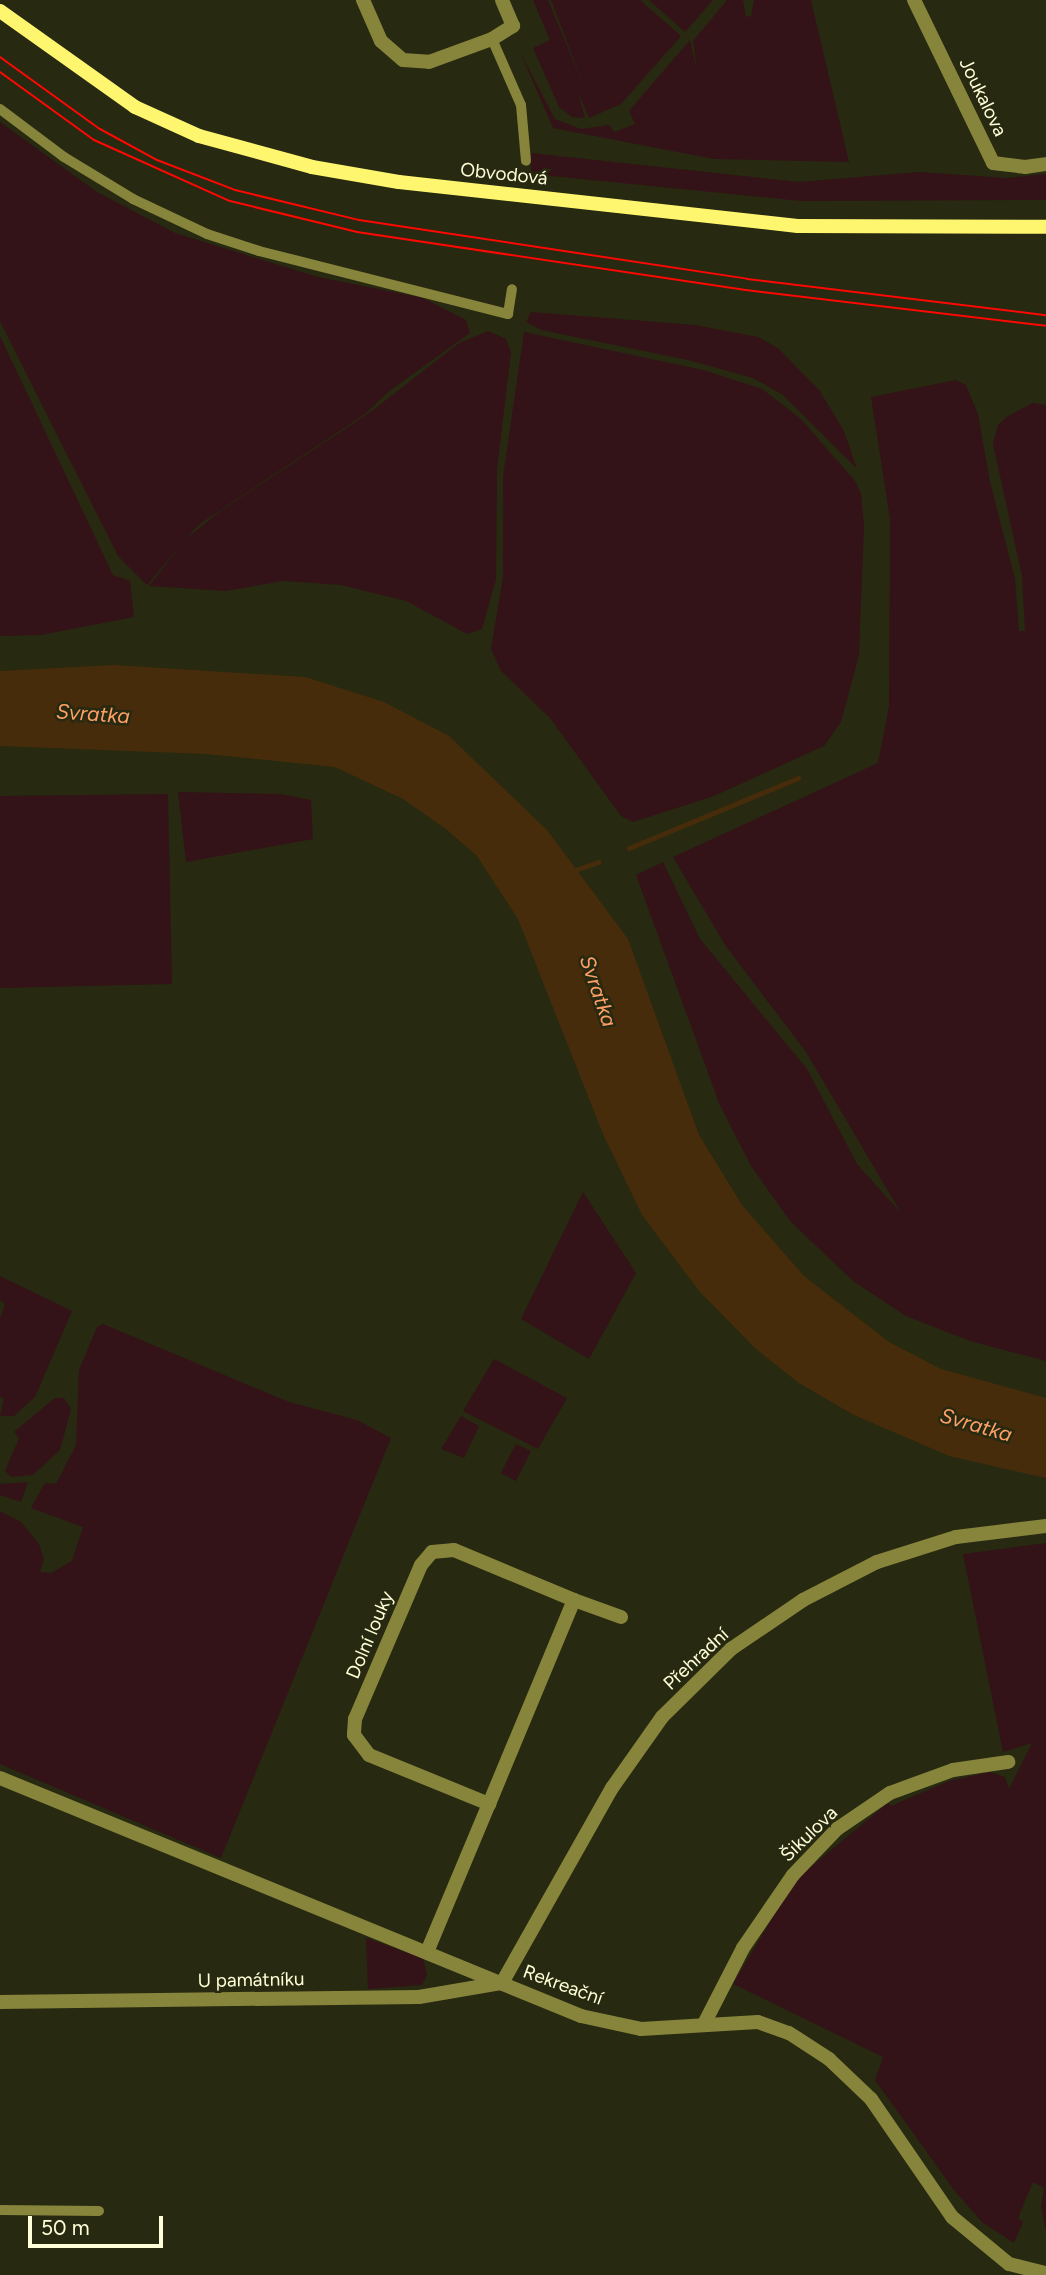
<!DOCTYPE html>
<html>
<head>
<meta charset="utf-8">
<style>
	body { margin:0 }
	#map { position:relative; width:1046px; height:2275px; overflow:hidden; background:#272910; font-family:Figtree,sans-serif }
	div>[style] { position:absolute }
	.green>* { inset:0; background:#331317 }
	.water>* { inset:0; background:#472c0b }
	.stream>* { height:5px; margin:-2.5px; padding:0 2.5px; transform-origin:2.5px; border-radius:2.5px; background:#472c0b }
	.service>* { height:10px; margin:-5px; padding:0 5px; transform-origin:5px; border-radius:5px; background:#87843b }
	.minor>* { height:14px; margin:-7px; padding:0 7px; transform-origin:7px; border-radius:7px; background:#87843b }
	.secondary>* { height:14px; margin:-7px; padding:0 7px; transform-origin:7px; border-radius:7px; background:#fff66f }
	.tram>* { height:2px; margin:-1px; padding:0 1px; transform-origin:1px; border-radius:1px; background:#ff0804 }
	span { translate:-50% -50%; white-space:nowrap; text-align:center; line-height:1.15; -webkit-text-stroke:5px #272910; paint-order:stroke }
	.street-label { font-size:19px; color:#feffd8 }
	.water-label { font-size:21px; color:#ffa066; font-style:italic }
	.scale { position:absolute; left:28px; top:2216px; width:135px; height:32px; box-sizing:border-box; border:4px solid #feffd8; border-top:0; padding-left:9px; font-size:21px; line-height:24px; white-space:nowrap; color:#feffd8; -webkit-text-stroke:5px #272910; paint-order:stroke }
</style>
</head>
<body>
<div id="map">
	<div class="green">
		<i style="clip-path:polygon(533px 0,548px 0,585px 89px,551px 0,640px 0,681px 36px,621px 104px,589px 118px,578px 92px,585px 118px,572px 117px,559px 107px,533px 48px,550px 40px)"></i>
		<i style="clip-path:polygon(649px 0,713px 0,685px 32px)"></i>
		<i style="clip-path:polygon(727px 0,743px 0,746px 17px,751px 16px,754px 0,811px 0,849px 162px,714px 159px,553px 128px,521px 54px,555px 119px,581px 129px,609px 125px,614px 132px,635px 124px,629px 111px,690px 40px,697px 71px,693px 41px)"></i>
		<i style="clip-path:polygon(0 122px,97px 192px,175px 233px,318px 277px,423px 298px,466px 320px,470px 333px,388px 392px,365px 414px,198px 525px,147px 585px,118px 556px,0 321px)"></i>
		<i style="clip-path:polygon(531px 153px,799px 182px,919px 172px,1007px 178px,1046px 174px,1046px 200px,801px 201px,531px 174px)"></i>
		<i style="clip-path:polygon(531px 312px,695px 325px,758px 337px,778px 348px,819px 390px,844px 431px,857px 469px,783px 395px,753px 378px,688px 360px,541px 330px,526px 322px)"></i>
		<i style="clip-path:polygon(488px 331px,506px 339px,511px 352px,497px 469px,496px 579px,482px 629px,467px 634px,406px 601px,341px 585px,283px 581px,226px 591px,149px 586px,186px 539px,219px 512px,372px 411px,459px 343px)"></i>
		<i style="clip-path:polygon(524px 332px,703px 370px,762px 389px,801px 419px,855px 481px,861px 493px,864px 526px,859px 655px,841px 722px,824px 746px,714px 796px,633px 822px,621px 816px,550px 718px,501px 671px,491px 649px,503px 577px,503px 477px)"></i>
		<i style="clip-path:polygon(0 336px,113px 575px,130px 581px,134px 617px,41px 635px,0 636px)"></i>
		<i style="clip-path:polygon(956px 380px,966px 385px,978px 414px,990px 482px,1015px 579px,1019px 631px,1025px 631px,1022px 576px,993px 444px,998px 425px,1008px 416px,1033px 403px,1046px 405px,1046px 1361px,970px 1341px,906px 1316px,853px 1281px,790px 1221px,751px 1166px,719px 1103px,636px 875px,663px 862px,700px 939px,807px 1069px,857px 1164px,901px 1213px,806px 1052px,725px 945px,673px 857px,878px 763px,889px 706px,890px 519px,871px 397px)"></i>
		<i style="clip-path:polygon(178px 792px,280px 794px,311px 800px,313px 839px,186px 862px)"></i>
		<i style="clip-path:polygon(168px 794px,172px 984px,0 988px,0 796px)"></i>
		<i style="clip-path:polygon(583px 1192px,636px 1273px,589px 1359px,521px 1319px)"></i>
		<i style="clip-path:polygon(0 1276px,72px 1311px,35px 1397px,14px 1416px,0 1416px,4px 1398px,0 1397px,0 1318px,5px 1304px,0 1300px)"></i>
		<i style="clip-path:polygon(103px 1324px,289px 1402px,357px 1420px,391px 1438px,221px 1858px,0 1764px,0 1511px,21px 1522px,39px 1544px,44px 1559px,40px 1572px,51px 1573px,72px 1561px,83px 1527px,31px 1508px,45px 1483px,56px 1484px,76px 1445px,79px 1370px,97px 1327px)"></i>
		<i style="clip-path:polygon(494px 1359px,567px 1398px,538px 1449px,463px 1411px)"></i>
		<i style="clip-path:polygon(55px 1398px,64px 1398px,71px 1409px,60px 1450px,33px 1475px,12px 1477px,5px 1471px,19px 1438px,14px 1432px)"></i>
		<i style="clip-path:polygon(461px 1416px,479px 1426px,464px 1458px,441px 1449px)"></i>
		<i style="clip-path:polygon(516px 1444px,531px 1451px,516px 1481px,501px 1473px)"></i>
		<i style="clip-path:polygon(28px 1482px,21px 1502px,0 1495px,0 1484px)"></i>
		<i style="clip-path:polygon(1046px 1543px,1046px 2231px,1041px 2207px,1044px 2188px,1033px 2182px,1018px 2218px,1023px 2222px,1014px 2243px,982px 2222px,954px 2190px,875px 2080px,883px 2057px,733px 1984px,795px 1880px,888px 1803px,891px 1806px,949px 1781px,990px 1772px,1005px 1777px,1009px 1789px,1032px 1743px,1003px 1752px,963px 1554px)"></i>
		<i style="clip-path:polygon(366px 1938px,423px 1958px,427px 1975px,422px 1985px,368px 1989px)"></i>
	</div>
	<div class="water">
		<i style="clip-path:polygon(114px 665px,305px 677px,384px 702px,449px 736px,547px 830px,628px 939px,699px 1135px,742px 1205px,804px 1276px,889px 1342px,941px 1369px,1046px 1398px,1046px 1478px,949px 1456px,854px 1415px,799px 1383px,756px 1349px,699px 1291px,642px 1215px,603px 1134px,518px 919px,477px 856px,446px 829px,403px 799px,335px 767px,206px 754px,0 746px,0 671px)"></i>
	</div>
	<div class="stream">
		<i style="left:629px;top:848px;width:183px;rotate:-22.5deg"></i>
		<i style="left:572px;top:871px;width:28px;rotate:-19deg"></i>
	</div>
	<div class="service">
		<i style="left:492px;top:39px;width:72px;rotate:66.3deg"></i>
		<i style="left:521px;top:105px;width:56px;rotate:84.9deg"></i>
		<i style="left:0;top:109px;width:80px;rotate:36.9deg"></i>
		<i style="left:64px;top:157px;width:81px;rotate:31.3deg"></i>
		<i style="left:133px;top:199px;width:82px;rotate:25.3deg"></i>
		<i style="left:207px;top:234px;width:55px;rotate:18.1deg"></i>
		<i style="left:259px;top:251px;width:257px;rotate:14.2deg"></i>
		<i style="left:508px;top:314px;width:25px;rotate:-81deg"></i>
		<i style="left:0;top:2210px;width:99px;rotate:0.6deg"></i>
	</div>
	<div class="minor">
		<i style="left:363px;top:0;width:45px;rotate:66.3deg"></i>
		<i style="left:381px;top:41px;width:29px;rotate:41deg"></i>
		<i style="left:403px;top:60px;width:26px;rotate:4deg"></i>
		<i style="left:429px;top:62px;width:67px;rotate:-20.1deg"></i>
		<i style="left:492px;top:39px;width:25px;rotate:-32deg"></i>
		<i style="left:513px;top:26px;width:28px;rotate:-113deg"></i>
		<i style="left:914px;top:0;width:181px;rotate:64.1deg"></i>
		<i style="left:993px;top:163px;width:32px;rotate:7deg"></i>
		<i style="left:1025px;top:167px;width:21px;rotate:-8deg"></i>
		<i style="left:574px;top:1600px;width:50px;rotate:19.9deg"></i>
		<i style="left:0;top:1778px;width:628px;rotate:22.28deg"></i>
		<i style="left:581px;top:2016px;width:61px;rotate:12.2deg"></i>
		<i style="left:641px;top:2029px;width:117px;rotate:-3.4deg"></i>
		<i style="left:758px;top:2022px;width:33px;rotate:20deg"></i>
		<i style="left:789px;top:2033px;width:48px;rotate:33deg"></i>
		<i style="left:829px;top:2059px;width:58px;rotate:43.6deg"></i>
		<i style="left:871px;top:2099px;width:143px;rotate:55.5deg"></i>
		<i style="left:952px;top:2217px;width:74px;rotate:39.5deg"></i>
		<i style="left:1009px;top:2264px;width:38px;rotate:14deg"></i>
		<i style="left:427px;top:1952px;width:160px;rotate:-67.3deg"></i>
		<i style="left:489px;top:1804px;width:221px;rotate:-67.4deg"></i>
		<i style="left:574px;top:1600px;width:130px;rotate:-157.4deg"></i>
		<i style="left:454px;top:1550px;width:22px;rotate:175deg"></i>
		<i style="left:432px;top:1552px;width:17px;rotate:130deg"></i>
		<i style="left:421px;top:1565px;width:168px;rotate:113.2deg"></i>
		<i style="left:355px;top:1719px;width:16px;rotate:94deg"></i>
		<i style="left:354px;top:1735px;width:25px;rotate:53deg"></i>
		<i style="left:369px;top:1755px;width:130px;rotate:22.2deg"></i>
		<i style="left:502px;top:1983px;width:224px;rotate:-60.6deg"></i>
		<i style="left:612px;top:1788px;width:87px;rotate:-54.8deg"></i>
		<i style="left:662px;top:1717px;width:97px;rotate:-44.6deg"></i>
		<i style="left:731px;top:1649px;width:87px;rotate:-34.2deg"></i>
		<i style="left:803px;top:1600px;width:83px;rotate:-27.2deg"></i>
		<i style="left:877px;top:1562px;width:83px;rotate:-17.6deg"></i>
		<i style="left:956px;top:1537px;width:91px;rotate:-7deg"></i>
		<i style="left:0;top:2002px;width:419px;rotate:-0.7deg"></i>
		<i style="left:419px;top:1997px;width:83px;rotate:-9.7deg"></i>
		<i style="left:705px;top:2022px;width:83px;rotate:-62.8deg"></i>
		<i style="left:743px;top:1948px;width:88px;rotate:-55.6deg"></i>
		<i style="left:793px;top:1875px;width:64px;rotate:-46.3deg"></i>
		<i style="left:837px;top:1829px;width:64px;rotate:-34.2deg"></i>
		<i style="left:890px;top:1793px;width:67px;rotate:-20.1deg"></i>
		<i style="left:953px;top:1770px;width:56px;rotate:-8.3deg"></i>
	</div>
	<div class="secondary">
		<i style="left:0;top:11px;width:166px;rotate:35.4deg"></i>
		<i style="left:135px;top:107px;width:70px;rotate:24.4deg"></i>
		<i style="left:199px;top:136px;width:117px;rotate:15.3deg"></i>
		<i style="left:312px;top:167px;width:88px;rotate:9.8deg"></i>
		<i style="left:399px;top:182px;width:401px;rotate:6.3deg"></i>
		<i style="left:798px;top:226px;width:248px;rotate:0.2deg"></i>
	</div>
	<div class="tram">
		<i style="left:0;top:57px;width:123px;rotate:35.8deg"></i>
		<i style="left:100px;top:129px;width:65px;rotate:28.5deg"></i>
		<i style="left:157px;top:160px;width:84px;rotate:21deg"></i>
		<i style="left:235px;top:190px;width:128px;rotate:13.6deg"></i>
		<i style="left:359px;top:220px;width:392px;rotate:8.6deg"></i>
		<i style="left:747px;top:279px;width:301px;rotate:6.9deg"></i>
		<i style="left:0;top:72px;width:116px;rotate:35.9deg"></i>
		<i style="left:94px;top:140px;width:149px;rotate:24.2deg"></i>
		<i style="left:230px;top:201px;width:131px;rotate:13.7deg"></i>
		<i style="left:357px;top:232px;width:393px;rotate:8.5deg"></i>
		<i style="left:746px;top:290px;width:302px;rotate:6.8deg"></i>
	</div>
	<div class="street-label">
		<span style="left:983px;top:97px;rotate:64deg">Joukalova</span>
		<span style="left:504px;top:174px;rotate:6deg">Obvodová</span>
		<span style="left:370px;top:1635px;rotate:-67deg">Dolní louky</span>
		<span style="left:696px;top:1659px;rotate:-43deg">Přehradní</span>
		<span style="left:809px;top:1834px;rotate:-44deg">Šikulova</span>
		<span style="left:251px;top:1980px;rotate:-1deg">U památníku</span>
		<span style="left:563px;top:1985px;rotate:20deg">Rekreační</span>
	</div>
	<div class="water-label">
		<span style="left:93px;top:714px;rotate:4deg">Svratka</span>
		<span style="left:598px;top:991px;rotate:71deg">Svratka</span>
		<span style="left:976px;top:1425px;rotate:16deg">Svratka</span>
	</div>
	<div class="scale">50 m</div>
</div>
</body>
</html>
